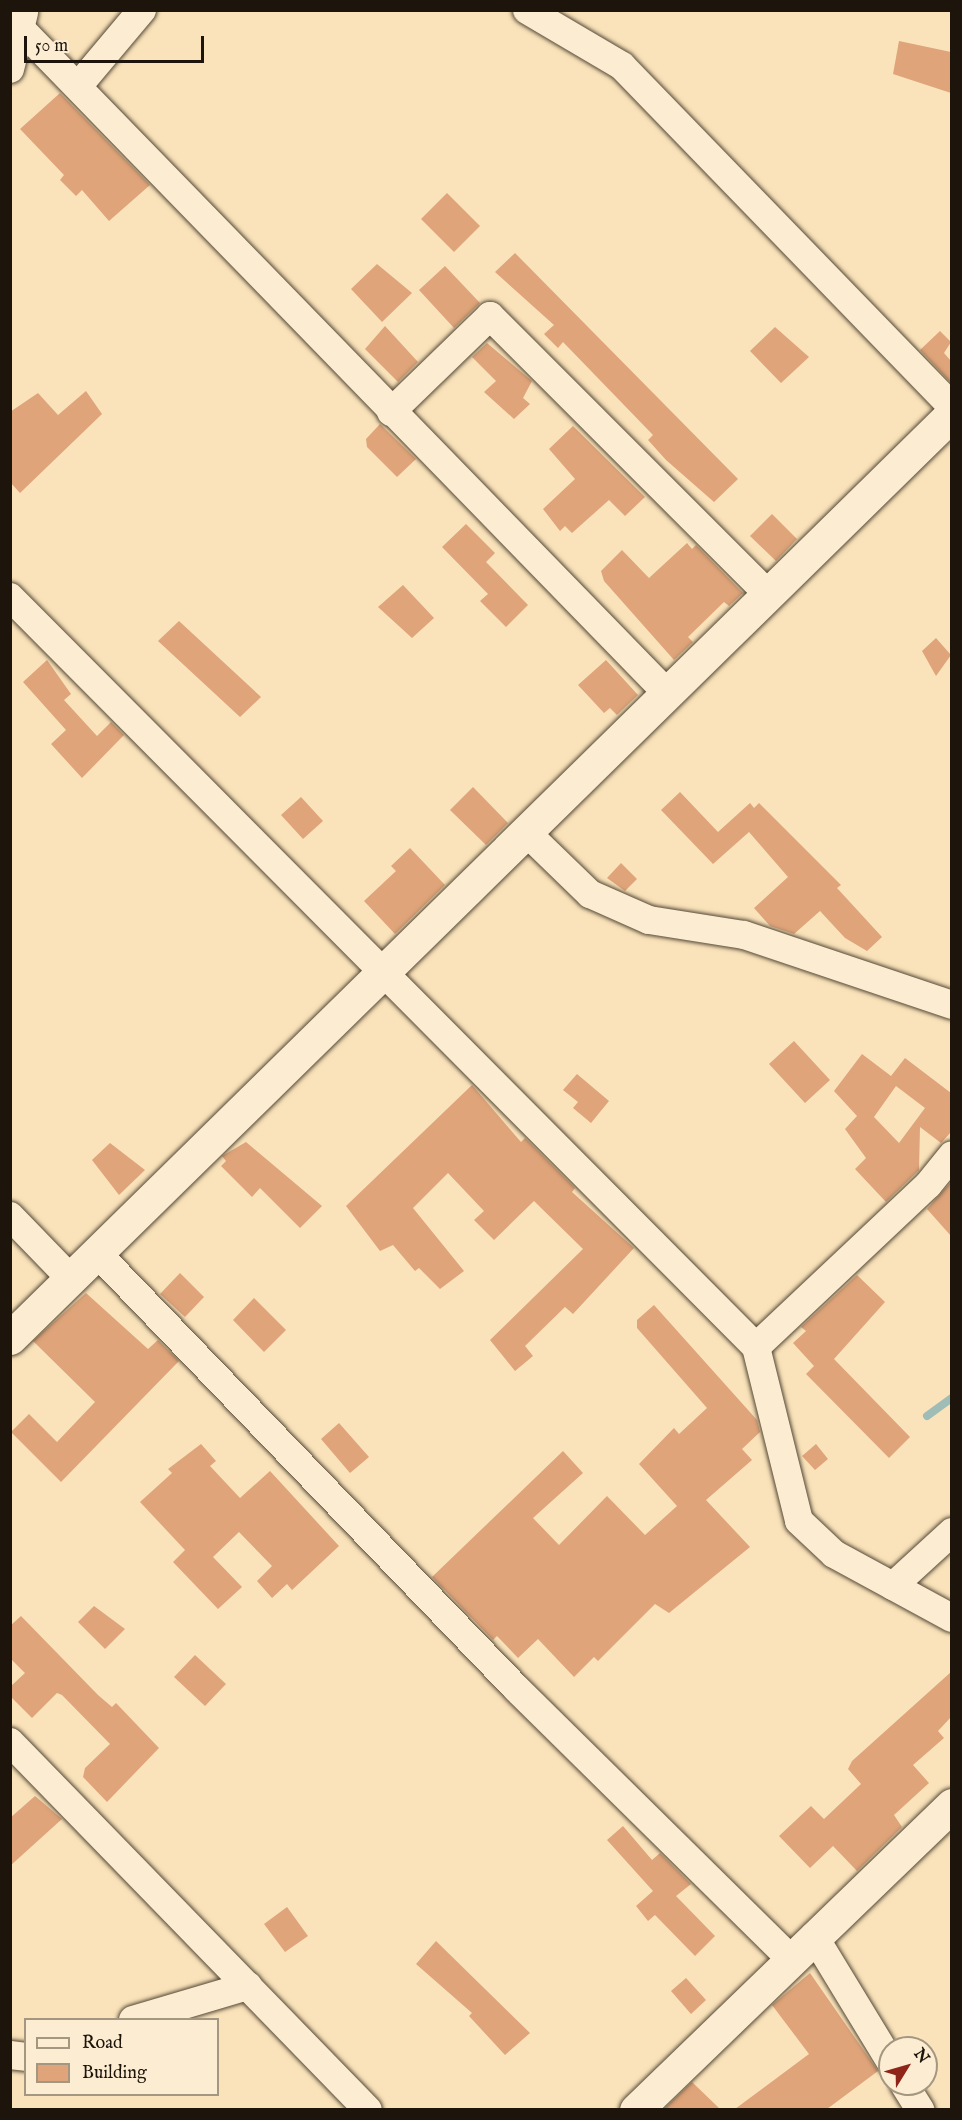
<!DOCTYPE html>
<html>
<head>
<meta charset="utf-8">
<style>
	body { margin:0 }
	#map { position:relative; width:962px; height:2120px; overflow:hidden; background:#fae3ba; font-family:"IM FELL English",serif }
	div>[style] { position:absolute }
	.stream>* { height:8px; margin:-4px; padding:0 4px; transform-origin:4px; border-radius:4px; background:#9fbdb6 }
	.building>* { inset:0; background:#dfa479 }
	.roads { filter:drop-shadow(0 0 2px #544837) drop-shadow(0 0 2px #544837) }
	.street>* { height:28px; margin:-14px; padding:0 14px; transform-origin:14px; border-radius:14px; background:#fcedd2 }
	.secondary>* { height:33px; margin:-16.5px; padding:0 16.5px; transform-origin:16.5px; border-radius:16.5px; background:#fcedd2 }
	span { translate:-50% -50%; white-space:nowrap; text-align:center; line-height:1.15; -webkit-text-stroke:5px #fcedd2; paint-order:stroke }
	.frame { position:absolute; inset:0; border:12px solid #1d150b; pointer-events:none }
	.legend { position:absolute; left:24px; top:2018px; width:195px; height:78px; box-sizing:border-box; background:#fcedd2; border:2px solid #a39782; margin:0; padding:8px 10px; list-style:none; font-size:18px; color:#1d150b }
	.legend li { display:flex; align-items:center; gap:12px; height:30px }
	.legend b { width:30px; border:2px solid #a39782 }
	.north { position:absolute; left:878px; top:2036px; width:60px; height:60px; box-sizing:border-box; background:#fcedd2; border:2px solid #a39782; border-radius:50%; rotate:53deg; font-size:16px; font-weight:700; line-height:24px; text-align:center; color:#1d150b }
	.north::after { content:''; display:block; margin:auto; width:21px; height:27px; background:#8f2418; clip-path:polygon(50% 0,100% 100%,50% 72%,0 100%) }
	.scale { position:absolute; left:24px; top:36px; width:180px; height:27px; box-sizing:border-box; border:3px solid #1d150b; border-top:0; padding-left:8px; font-size:18px; line-height:21px; white-space:nowrap; color:#1d150b; -webkit-text-stroke:4px #fcedd2; paint-order:stroke }
</style>
</head>
<body>
<div id="map">
	<div class="stream">
		<i style="left:927px;top:1416px;width:31px;rotate:-36deg"></i>
	</div>
	<div class="building">
		<i style="clip-path:polygon(899px 41px,951px 52px,951px 93px,893px 74px)"></i>
		<i style="clip-path:polygon(60px 93px,150px 185px,109px 221px,82px 190px,76px 196px,60px 180px,64px 175px,20px 129px)"></i>
		<i style="clip-path:polygon(447px 193px,480px 226px,454px 252px,421px 219px)"></i>
		<i style="clip-path:polygon(515px 253px,738px 479px,714px 502px,666px 460px,648px 440px,653px 435px,563px 342px,558px 348px,544px 334px,554px 325px,495px 272px)"></i>
		<i style="clip-path:polygon(377px 264px,412px 293px,382px 322px,351px 289px)"></i>
		<i style="clip-path:polygon(445px 266px,480px 303px,454px 328px,419px 290px)"></i>
		<i style="clip-path:polygon(385px 326px,418px 362px,398px 382px,365px 349px)"></i>
		<i style="clip-path:polygon(775px 327px,809px 357px,781px 383px,750px 351px)"></i>
		<i style="clip-path:polygon(940px 331px,951px 342px,944px 353px,951px 361px,951px 383px,920px 350px)"></i>
		<i style="clip-path:polygon(487px 343px,532px 381px,523px 398px,530px 404px,514px 419px,484px 392px,496px 381px,472px 357px)"></i>
		<i style="clip-path:polygon(86px 391px,102px 414px,20px 493px,10px 482px,10px 412px,38px 393px,58px 415px)"></i>
		<i style="clip-path:polygon(380px 424px,416px 459px,397px 477px,367px 447px,366px 439px)"></i>
		<i style="clip-path:polygon(573px 426px,645px 497px,625px 516px,609px 500px,572px 533px,565px 526px,560px 531px,543px 509px,575px 479px,549px 449px)"></i>
		<i style="clip-path:polygon(772px 514px,797px 539px,776px 561px,750px 536px)"></i>
		<i style="clip-path:polygon(466px 524px,495px 553px,486px 562px,528px 605px,506px 627px,480px 601px,488px 594px,442px 547px)"></i>
		<i style="clip-path:polygon(687px 543px,692px 549px,696px 545px,743px 593px,729px 606px,724px 602px,688px 637px,693px 642px,674px 660px,604px 581px,601px 571px,622px 550px,649px 578px)"></i>
		<i style="clip-path:polygon(403px 585px,434px 618px,412px 638px,378px 607px)"></i>
		<i style="clip-path:polygon(179px 621px,261px 697px,240px 717px,158px 641px)"></i>
		<i style="clip-path:polygon(936px 638px,951px 655px,936px 676px,922px 651px)"></i>
		<i style="clip-path:polygon(47px 660px,71px 694px,64px 700px,97px 736px,111px 722px,124px 735px,82px 778px,51px 744px,66px 730px,23px 682px)"></i>
		<i style="clip-path:polygon(606px 660px,638px 695px,617px 715px,610px 708px,604px 713px,578px 685px)"></i>
		<i style="clip-path:polygon(473px 787px,508px 823px,486px 845px,450px 810px)"></i>
		<i style="clip-path:polygon(680px 792px,718px 832px,750px 803px,754px 808px,759px 803px,841px 885px,837px 888px,882px 937px,867px 951px,845px 938px,820px 911px,794px 934px,770px 926px,754px 908px,788px 877px,749px 832px,713px 864px,661px 810px)"></i>
		<i style="clip-path:polygon(301px 797px,323px 821px,303px 839px,281px 815px)"></i>
		<i style="clip-path:polygon(410px 848px,445px 885px,395px 934px,364px 901px,396px 871px,391px 866px)"></i>
		<i style="clip-path:polygon(621px 863px,637px 879px,625px 891px,607px 878px)"></i>
		<i style="clip-path:polygon(794px 1041px,830px 1080px,805px 1103px,769px 1064px)"></i>
		<i style="clip-path:polygon(evenodd,862px 1054px,891px 1076px,905px 1058px,951px 1093px,951px 1132px,941px 1143px,920px 1127px,919px 1170px,886px 1202px,855px 1169px,866px 1158px,845px 1129px,857px 1116px,834px 1091px,862px 1054px,896px 1086px,925px 1108px,899px 1143px,874px 1117px,896px 1086px)"></i>
		<i style="clip-path:polygon(577px 1074px,609px 1101px,591px 1123px,573px 1108px,578px 1102px,563px 1090px)"></i>
		<i style="clip-path:polygon(472px 1085px,521px 1142px,525px 1138px,575px 1188px,572px 1192px,634px 1248px,573px 1314px,565px 1307px,525px 1346px,533px 1356px,515px 1371px,490px 1340px,583px 1249px,534px 1201px,494px 1240px,474px 1220px,484px 1211px,448px 1173px,413px 1208px,464px 1271px,440px 1289px,419px 1268px,415px 1271px,393px 1245px,380px 1251px,346px 1206px)"></i>
		<i style="clip-path:polygon(246px 1142px,322px 1206px,300px 1228px,260px 1188px,252px 1197px,221px 1166px,226px 1161px,222px 1156px)"></i>
		<i style="clip-path:polygon(110px 1143px,145px 1170px,119px 1195px,92px 1160px)"></i>
		<i style="clip-path:polygon(951px 1182px,951px 1236px,927px 1209px)"></i>
		<i style="clip-path:polygon(180px 1273px,204px 1297px,185px 1317px,160px 1294px)"></i>
		<i style="clip-path:polygon(857px 1275px,885px 1302px,834px 1359px,910px 1437px,889px 1458px,806px 1374px,814px 1366px,793px 1343px,806px 1331px,801px 1327px)"></i>
		<i style="clip-path:polygon(86px 1293px,148px 1349px,158px 1340px,179px 1361px,61px 1482px,11px 1432px,29px 1414px,57px 1442px,95px 1402px,33px 1341px)"></i>
		<i style="clip-path:polygon(254px 1298px,286px 1330px,264px 1352px,233px 1320px)"></i>
		<i style="clip-path:polygon(654px 1305px,757px 1420px,760px 1432px,742px 1449px,752px 1460px,706px 1500px,750px 1547px,669px 1613px,655px 1604px,598px 1661px,594px 1657px,574px 1677px,538px 1639px,518px 1658px,497px 1636px,493px 1640px,432px 1577px,563px 1451px,583px 1473px,533px 1518px,559px 1545px,607px 1496px,645px 1535px,677px 1506px,639px 1464px,674px 1428px,679px 1434px,707px 1408px,637px 1328px,637px 1320px)"></i>
		<i style="clip-path:polygon(339px 1423px,369px 1457px,350px 1473px,321px 1439px)"></i>
		<i style="clip-path:polygon(201px 1444px,216px 1461px,210px 1466px,240px 1498px,270px 1471px,339px 1546px,292px 1590px,287px 1584px,272px 1598px,257px 1581px,272px 1566px,239px 1532px,213px 1557px,242px 1587px,218px 1609px,173px 1562px,185px 1550px,140px 1502px,172px 1473px,168px 1469px)"></i>
		<i style="clip-path:polygon(816px 1444px,828px 1459px,815px 1470px,802px 1456px)"></i>
		<i style="clip-path:polygon(94px 1606px,125px 1629px,105px 1649px,78px 1622px)"></i>
		<i style="clip-path:polygon(21px 1616px,98px 1695px,112px 1707px,116px 1703px,159px 1748px,107px 1802px,83px 1777px,85px 1768px,110px 1744px,62px 1695px,57px 1693px,32px 1718px,10px 1696px,10px 1687px,25px 1673px,10px 1658px,10px 1626px)"></i>
		<i style="clip-path:polygon(195px 1655px,226px 1684px,205px 1706px,174px 1677px)"></i>
		<i style="clip-path:polygon(951px 1672px,951px 1717px,938px 1731px,944px 1738px,913px 1765px,929px 1783px,894px 1815px,902px 1827px,857px 1871px,833px 1846px,810px 1868px,779px 1836px,811px 1806px,824px 1819px,861px 1784px,848px 1769px,852px 1761px)"></i>
		<i style="clip-path:polygon(35px 1796px,62px 1819px,10px 1866px,10px 1818px)"></i>
		<i style="clip-path:polygon(623px 1826px,652px 1860px,660px 1853px,691px 1884px,676px 1896px,715px 1936px,695px 1956px,655px 1915px,648px 1921px,636px 1906px,653px 1891px,607px 1840px)"></i>
		<i style="clip-path:polygon(287px 1907px,308px 1936px,285px 1952px,264px 1924px)"></i>
		<i style="clip-path:polygon(436px 1941px,530px 2033px,505px 2055px,469px 2016px,472px 2013px,416px 1964px)"></i>
		<i style="clip-path:polygon(810px 1973px,878px 2071px,827px 2109px,735px 2109px,809px 2054px,772px 2005px)"></i>
		<i style="clip-path:polygon(686px 1978px,706px 2000px,691px 2014px,671px 1991px)"></i>
		<i style="clip-path:polygon(692px 2082px,720px 2109px,664px 2109px)"></i>
	</div>
	<div class="roads">
		<div class="street">
			<i style="left:527px;top:10px;width:110px;rotate:30.5deg"></i>
			<i style="left:622px;top:66px;width:475px;rotate:45.9deg"></i>
			<i style="left:21px;top:29px;width:926px;rotate:45.79deg"></i>
			<i style="left:10px;top:69px;width:58px;rotate:-76deg"></i>
			<i style="left:79px;top:85px;width:98px;rotate:-50deg"></i>
			<i style="left:391px;top:412px;width:138px;rotate:-44.1deg"></i>
			<i style="left:490px;top:316px;width:393px;rotate:45deg"></i>
			<i style="left:10px;top:597px;width:1058px;rotate:45.15deg"></i>
			<i style="left:756px;top:1347px;width:179px;rotate:76.1deg"></i>
			<i style="left:799px;top:1521px;width:48px;rotate:43.3deg"></i>
			<i style="left:834px;top:1554px;width:134px;rotate:28.5deg"></i>
			<i style="left:527px;top:833px;width:88px;rotate:44.1deg"></i>
			<i style="left:590px;top:894px;width:64px;rotate:23.8deg"></i>
			<i style="left:649px;top:920px;width:96px;rotate:9deg"></i>
			<i style="left:744px;top:935px;width:219px;rotate:18.6deg"></i>
			<i style="left:10px;top:1216px;width:89px;rotate:45.9deg"></i>
			<i style="left:99px;top:1255px;width:603px;rotate:46.08deg"></i>
			<i style="left:517px;top:1689px;width:385px;rotate:44.6deg"></i>
			<i style="left:756px;top:1347px;width:236px;rotate:-43.3deg"></i>
			<i style="left:928px;top:1185px;width:38px;rotate:-51deg"></i>
			<i style="left:893px;top:1586px;width:80px;rotate:-42.5deg"></i>
			<i style="left:10px;top:1742px;width:513px;rotate:45.79deg"></i>
			<i style="left:814px;top:1936px;width:146px;rotate:58.7deg"></i>
			<i style="left:133px;top:2020px;width:120px;rotate:-16.5deg"></i>
			<i style="left:10px;top:2055px;width:16px;rotate:7deg"></i>
			<i style="left:904px;top:2084px;width:31px;rotate:58deg"></i>
		</div>
		<div class="secondary">
			<i style="left:10px;top:1338px;width:1320px;rotate:-44.45deg"></i>
			<i style="left:636px;top:2110px;width:439px;rotate:-44deg"></i>
		</div>
	</div>
	<div class="frame"></div>
	<ul class="legend">
	<li><b style="height:8px;background:#fcedd2"></b>Road</li>
	<li><b style="height:16px;background:#dfa479"></b>Building</li>
	</ul>
	<div class="north">N</div>
	<div class="scale">50 m</div>
</div>
</body>
</html>
